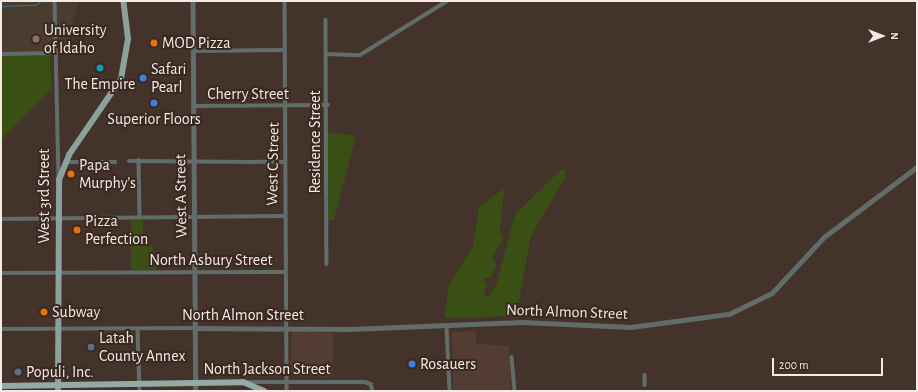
<!DOCTYPE html>
<html>
<head>
<meta charset="utf-8">
<style>
	body { margin:0 }
	#map { position:relative; width:918px; height:392px; overflow:hidden; background:#44332b; font-family:"Alegreya Sans",sans-serif }
	div>[style] { position:absolute }
	.built>* { inset:0; background:#533d32 }
	.education>* { inset:0; background:#4a3c2e }
	.green>* { inset:0; background:#394f13 }
	.stream>* { height:1px; margin:-0.5px; padding:0 0.5px; transform-origin:0.5px; border-radius:0.5px; background:#2f75a1 }
	.minor>* { height:3.5px; margin:-1.75px; padding:0 1.75px; transform-origin:1.75px; border-radius:1.75px; background:#626c6a }
	.tertiary>* { height:4.5px; margin:-2.25px; padding:0 2.25px; transform-origin:2.25px; border-radius:2.25px; background:#626c6a }
	.primary>* { height:5.5px; margin:-2.75px; padding:0 2.75px; transform-origin:2.75px; border-radius:2.75px; background:#8ca09c }
	.trunk>* { height:6px; margin:-3px; padding:0 3px; transform-origin:3px; border-radius:3px; background:#94aaa6 }
	.dots>* { width:11px; height:11px; translate:-50% -50%; box-sizing:border-box; border:2px solid #392921; border-radius:50% }
	span { translate:-50% -50%; white-space:nowrap; text-align:center; line-height:1.15; -webkit-text-stroke:4px #392921; paint-order:stroke }
	.poi-label { font-size:16px; color:#f4e9e3 }
	.left { translate:0 -50%; text-align:left }
	.street-label { font-size:16px; color:#f4e9e3 }
	.frame { position:absolute; inset:0; border:2px solid #f4e9e3; pointer-events:none }
	.north { position:absolute; left:862px; top:16px; width:40px; height:40px; -webkit-text-stroke:3px #392921; paint-order:stroke; rotate:90deg; font-size:11px; font-weight:700; line-height:16px; text-align:center; color:#f4e9e3 }
	.north::after { content:''; display:block; margin:auto; width:14px; height:18px; background:#f4e9e3; clip-path:polygon(50% 0,100% 100%,50% 72%,0 100%) }
	.scale { position:absolute; left:772px; top:358px; width:111px; height:18px; box-sizing:border-box; border:2px solid #f4e9e3; border-top:0; padding-left:5px; font-size:12px; line-height:14px; white-space:nowrap; color:#f4e9e3; -webkit-text-stroke:3px #392921; paint-order:stroke }
</style>
</head>
<body>
<div id="map">
	<div class="built">
		<i style="clip-path:polygon(292px 331px,333px 333px,333px 377px,290px 376px)"></i>
		<i style="clip-path:polygon(475px 331px,477px 344px,509px 346px,511px 391px,453px 391px,452px 332px)"></i>
	</div>
	<div class="education">
		<i style="clip-path:polygon(1px 1px,78px 1px,67px 52px,1px 54px)"></i>
	</div>
	<div class="green">
		<i style="clip-path:polygon(50px 53px,52px 89px,1px 140px,2px 54px)"></i>
		<i style="clip-path:polygon(327px 132px,356px 136px,334px 220px,327px 220px)"></i>
		<i style="clip-path:polygon(561px 170px,565px 170px,566px 176px,531px 236px,516px 316px,445px 318px,448px 287px,473px 246px,479px 207px,504px 188px,500px 234px,503px 240px,493px 256px,496px 266px,491px 278px,483px 278px,487px 285px,484px 295px,487px 297px,496px 286px,515px 214px)"></i>
		<i style="clip-path:polygon(131px 220px,143px 220px,143px 244px,152px 245px,157px 270px,131px 270px)"></i>
	</div>
	<div class="stream">
		<i style="left:1px;top:6px;width:34px;rotate:-2deg"></i>
		<i style="left:35px;top:5px;width:7px;rotate:-34deg"></i>
	</div>
	<div class="minor">
		<i style="left:55px;top:1px;width:179px;rotate:88.7deg"></i>
		<i style="left:285px;top:1px;width:390px;rotate:89.7deg"></i>
		<i style="left:326px;top:20px;width:244px;rotate:89.8deg"></i>
		<i style="left:193px;top:51px;width:92px;rotate:-0.6deg"></i>
		<i style="left:1px;top:54px;width:55px;rotate:-1deg"></i>
		<i style="left:327px;top:54px;width:33px;rotate:2deg"></i>
		<i style="left:360px;top:55px;width:102px;rotate:-31.8deg"></i>
		<i style="left:193px;top:106px;width:135px;rotate:-0.4deg"></i>
		<i style="left:139px;top:160px;width:57px;rotate:89deg"></i>
		<i style="left:129px;top:161px;width:156px;rotate:0.4deg"></i>
		<i style="left:66px;top:162px;width:49px"></i>
		<i style="left:1px;top:219px;width:283px;rotate:-0.6deg"></i>
		<i style="left:1px;top:273px;width:284px;rotate:-0.2deg"></i>
		<i style="left:447px;top:327px;width:64px;rotate:87.3deg"></i>
		<i style="left:1px;top:329px;width:194px;rotate:-0.3deg"></i>
		<i style="left:138px;top:329px;width:62px;rotate:88.2deg"></i>
		<i style="left:512px;top:357px;width:34px;rotate:85deg"></i>
		<i style="left:645px;top:375px;width:10px;rotate:90deg"></i>
		<i style="left:244px;top:382px;width:121px"></i>
		<i style="left:365px;top:382px;width:6px;rotate:18deg"></i>
		<i style="left:371px;top:384px;width:7px;rotate:74deg"></i>
	</div>
	<div class="tertiary">
		<i style="left:193px;top:1px;width:390px;rotate:89.6deg"></i>
		<i style="left:195px;top:328px;width:155px;rotate:0.4deg"></i>
		<i style="left:350px;top:329px;width:172px;rotate:-2.3deg"></i>
		<i style="left:522px;top:322px;width:109px;rotate:2.6deg"></i>
		<i style="left:631px;top:327px;width:99px;rotate:-7.6deg"></i>
		<i style="left:729px;top:314px;width:48px;rotate:-26deg"></i>
		<i style="left:772px;top:293px;width:76px;rotate:-47.1deg"></i>
		<i style="left:824px;top:237px;width:116px;rotate:-37deg"></i>
	</div>
	<div class="primary">
		<i style="left:58px;top:391px;width:211px;rotate:-89.7deg"></i>
		<i style="left:59px;top:180px;width:27px;rotate:-68deg"></i>
		<i style="left:69px;top:155px;width:92px;rotate:-55.6deg"></i>
		<i style="left:121px;top:79px;width:41px;rotate:-80.1deg"></i>
		<i style="left:128px;top:39px;width:38px;rotate:-97deg"></i>
	</div>
	<div class="trunk">
		<i style="left:1px;top:386px;width:242px;rotate:-0.9deg"></i>
		<i style="left:243px;top:382px;width:23px;rotate:23deg"></i>
	</div>
	<div class="dots">
		<i style="left:36px;top:39px;background:#8d6e63"></i>
		<i style="left:154px;top:43px;background:#e8710a"></i>
		<i style="left:100px;top:68px;background:#0f9aa8"></i>
		<i style="left:143px;top:78px;background:#3f7fe0"></i>
		<i style="left:154px;top:103px;background:#3f7fe0"></i>
		<i style="left:71px;top:174px;background:#e8710a"></i>
		<i style="left:77px;top:230px;background:#e8710a"></i>
		<i style="left:44px;top:312px;background:#e8710a"></i>
		<i style="left:91px;top:347px;background:#5c6f8a"></i>
		<i style="left:412px;top:364px;background:#3f7fe0"></i>
		<i style="left:18px;top:372px;background:#5c6f8a"></i>
	</div>
	<div class="poi-label">
		<span class="left" style="left:44px;top:39px">University<br>of Idaho</span>
		<span class="left" style="left:162px;top:43px">MOD Pizza</span>
		<span class="left" style="left:151px;top:78px">Safari<br>Pearl</span>
		<span style="left:100px;top:84px">The Empire</span>
		<span style="left:154px;top:119px">Superior Floors</span>
		<span class="left" style="left:79px;top:174px">Papa<br>Murphy's</span>
		<span class="left" style="left:85px;top:230px">Pizza<br>Perfection</span>
		<span class="left" style="left:52px;top:312px">Subway</span>
		<span class="left" style="left:99px;top:347px">Latah<br>County Annex</span>
		<span class="left" style="left:420px;top:364px">Rosauers</span>
		<span class="left" style="left:26px;top:372px">Populi, Inc.</span>
	</div>
	<div class="street-label">
		<span style="left:248px;top:94px">Cherry Street</span>
		<span style="left:315px;top:142px;rotate:-90deg">Residence Street</span>
		<span style="left:273px;top:164px;rotate:-89deg">West C Street</span>
		<span style="left:44px;top:196px;rotate:-90deg">West 3rd Street</span>
		<span style="left:181px;top:196px;rotate:-91deg">West A Street</span>
		<span style="left:211px;top:260px">North Asbury Street</span>
		<span style="left:567px;top:312px;rotate:2deg">North Almon Street</span>
		<span style="left:243px;top:315px">North Almon Street</span>
		<span style="left:267px;top:369px">North Jackson Street</span>
	</div>
	<div class="frame"></div>
	<div class="north">N</div>
	<div class="scale">200 m</div>
</div>
</body>
</html>
